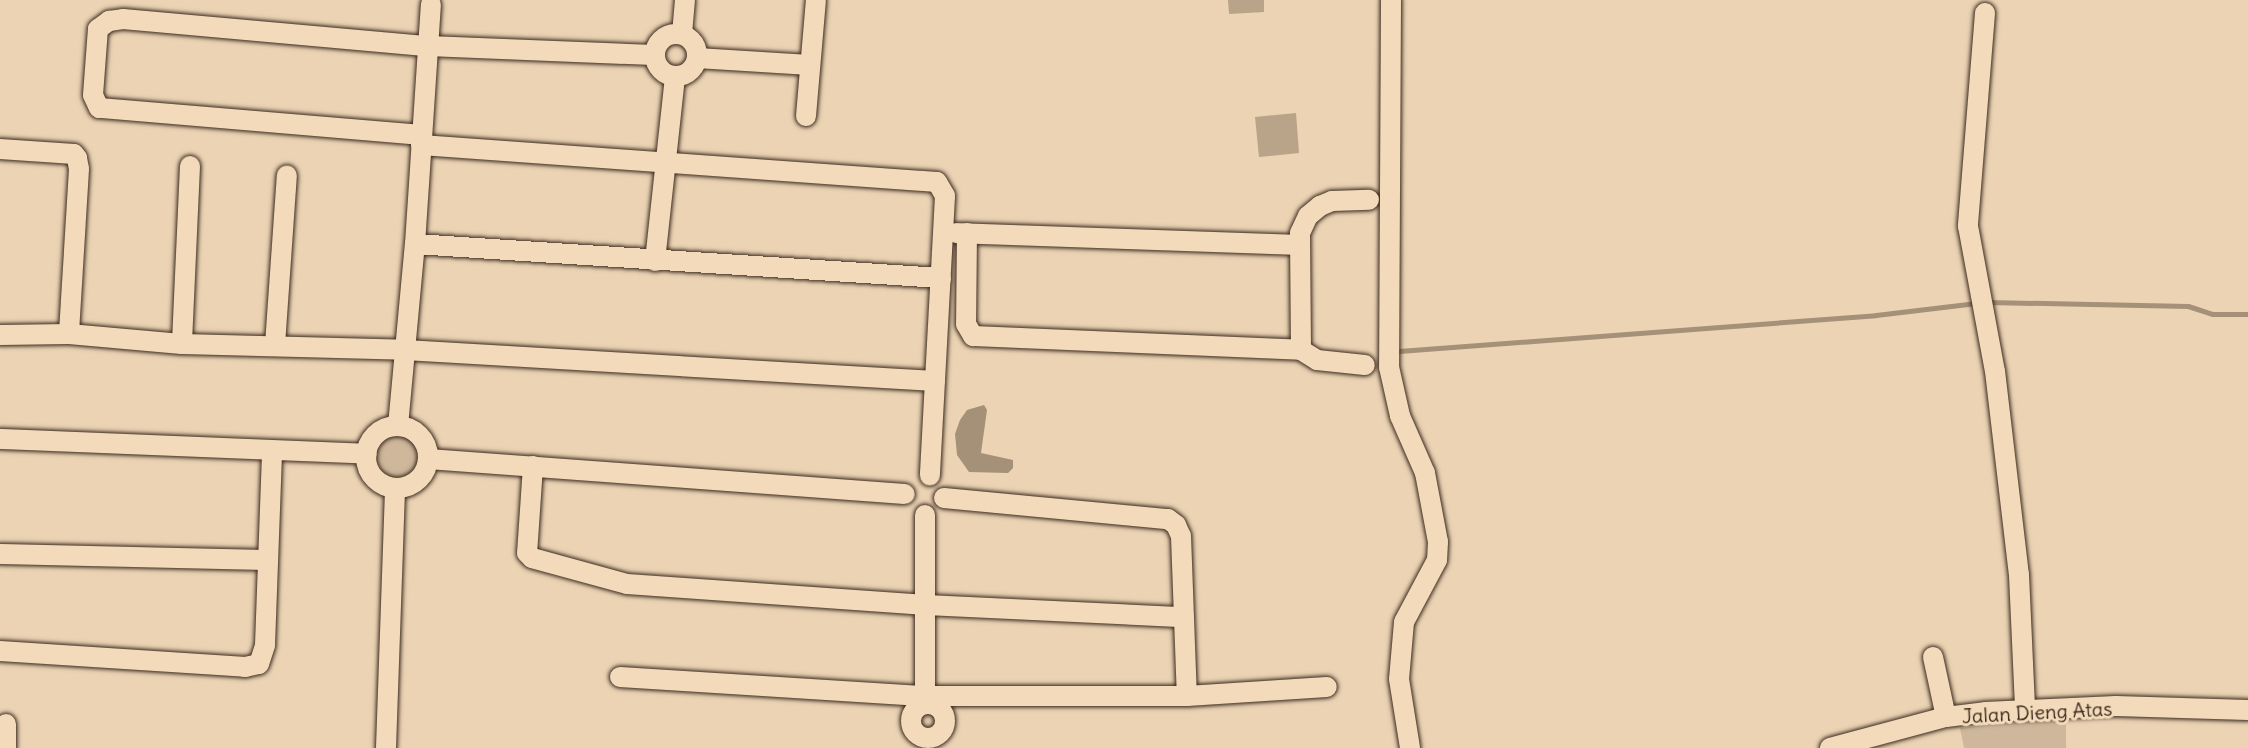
<!DOCTYPE html>
<html>
<head>
<meta charset="utf-8">
<style>
	body { margin:0 }
	#map { position:relative; width:2248px; height:748px; overflow:hidden; background:#ebd3b4; font-family:Delius,sans-serif }
	div>[style] { position:absolute }
	.green>* { inset:0; background:#ceb79b }
	.round { border-radius:50% }
	.water>* { inset:0; background:#a59078 }
	.stream>* { height:5px; margin:-2.5px; padding:0 2.5px; transform-origin:2.5px; border-radius:2.5px; background:#a59078 }
	.building>* { inset:0; background:#b9a48a }
	.roads { filter:drop-shadow(0 0 2px #3b2a1e) drop-shadow(0 0 2px #3b2a1e) }
	.minor>* { height:20px; margin:-10px; padding:0 10px; transform-origin:10px; border-radius:10px; background:#f2daba }
	.minor>.ring { margin:-10px; padding:0; box-sizing:content-box; background:none; border:20px solid #f2daba; border-radius:50% }
	span { translate:-50% -50%; white-space:nowrap; text-align:center; line-height:1.15; -webkit-text-stroke:6px #f2daba; paint-order:stroke }
	.street-label { font-size:20px; color:#3b2a1e }
</style>
</head>
<body>
<div id="map">
	<div class="green">
		<i class="round" style="left:377px;top:436px;width:42px;height:42px"></i>
		<i style="clip-path:polygon(2066px 717px,2066px 748px,1964px 748px,1960px 728px)"></i>
	</div>
	<div class="water">
		<i style="clip-path:polygon(984px 405px,987px 410px,981px 453px,1013px 460px,1013px 468px,1008px 473px,969px 472px,957px 455px,955px 434px,960px 420px,967px 410px)"></i>
	</div>
	<div class="stream">
		<i style="left:1986px;top:302px;width:202px;rotate:1.1deg"></i>
		<i style="left:2188px;top:306px;width:26px;rotate:18deg"></i>
		<i style="left:2213px;top:314px;width:35px"></i>
		<i style="left:1399px;top:351px;width:478px;rotate:-4.3deg"></i>
		<i style="left:1876px;top:315px;width:101px;rotate:-6.8deg"></i>
	</div>
	<div class="building">
		<i style="clip-path:polygon(1228px 0,1264px 0,1264px 12px,1229px 14px)"></i>
		<i style="clip-path:polygon(1296px 113px,1299px 153px,1259px 157px,1255px 117px)"></i>
	</div>
	<div class="roads">
		<div class="minor">
			<i style="left:1391px;top:0;width:367px;rotate:90.3deg"></i>
			<i style="left:1389px;top:367px;width:50px;rotate:77.3deg"></i>
			<i style="left:1400px;top:416px;width:62px;rotate:66.3deg"></i>
			<i style="left:1425px;top:473px;width:70px;rotate:79.3deg"></i>
			<i style="left:1438px;top:542px;width:18px;rotate:93deg"></i>
			<i style="left:1437px;top:560px;width:70px;rotate:118deg"></i>
			<i style="left:1404px;top:622px;width:57px;rotate:95deg"></i>
			<i style="left:1399px;top:679px;width:70px;rotate:80.9deg"></i>
			<i style="left:1985px;top:13px;width:214px;rotate:94.6deg"></i>
			<i style="left:1968px;top:226px;width:147px;rotate:79.5deg"></i>
			<i style="left:1995px;top:371px;width:205px;rotate:83.3deg"></i>
			<i style="left:2019px;top:575px;width:134px;rotate:87.4deg"></i>
			<i class="ring" style="left:655px;top:34px;width:22px;height:22px"></i>
			<i style="left:682px;top:34px;width:34px;rotate:-85deg"></i>
			<i style="left:697px;top:58px;width:113px;rotate:3.5deg"></i>
			<i style="left:806px;top:116px;width:116px;rotate:-85.1deg"></i>
			<i style="left:422px;top:135px;width:324px;rotate:-175.2deg"></i>
			<i style="left:99px;top:108px;width:14px;rotate:-115deg"></i>
			<i style="left:93px;top:95px;width:66px;rotate:-85.7deg"></i>
			<i style="left:98px;top:29px;width:14px;rotate:-36deg"></i>
			<i style="left:109px;top:21px;width:14px;rotate:-8deg"></i>
			<i style="left:123px;top:19px;width:306px;rotate:5.1deg"></i>
			<i style="left:428px;top:46px;width:226px;rotate:2.3deg"></i>
			<i style="left:421px;top:145px;width:517px;rotate:4.1deg"></i>
			<i style="left:937px;top:182px;width:16px;rotate:60deg"></i>
			<i style="left:945px;top:196px;width:280px;rotate:93.1deg"></i>
			<i style="left:0;top:149px;width:74px;rotate:3.9deg"></i>
			<i style="left:74px;top:154px;width:5px;rotate:53deg"></i>
			<i style="left:77px;top:158px;width:11px;rotate:80deg"></i>
			<i style="left:79px;top:169px;width:165px;rotate:93.5deg"></i>
			<i style="left:190px;top:166px;width:178px;rotate:92.6deg"></i>
			<i style="left:182px;top:344px;width:223px;rotate:1.5deg"></i>
			<i style="left:405px;top:350px;width:531px;rotate:3.35deg"></i>
			<i style="left:956px;top:233px;width:342px;rotate:2deg"></i>
			<i style="left:967px;top:233px;width:91px;rotate:90.6deg"></i>
			<i style="left:966px;top:324px;width:14px;rotate:60deg"></i>
			<i style="left:973px;top:336px;width:328px;rotate:2.4deg"></i>
			<i style="left:1301px;top:350px;width:19px;rotate:32deg"></i>
			<i style="left:1317px;top:360px;width:48px;rotate:5.9deg"></i>
			<i style="left:415px;top:244px;width:240px;rotate:-86.2deg"></i>
			<i style="left:655px;top:261px;width:186px;rotate:-83.8deg"></i>
			<i style="left:0;top:335px;width:69px;rotate:-0.8deg"></i>
			<i style="left:69px;top:334px;width:113px;rotate:5.1deg"></i>
			<i style="left:275px;top:345px;width:170px;rotate:-86deg"></i>
			<i style="left:1301px;top:350px;width:117px;rotate:-90.5deg"></i>
			<i style="left:1300px;top:233px;width:19px;rotate:-65deg"></i>
			<i style="left:1308px;top:216px;width:16px;rotate:-40deg"></i>
			<i style="left:1320px;top:206px;width:13px;rotate:-23deg"></i>
			<i style="left:1332px;top:201px;width:37px;rotate:-2deg"></i>
			<i style="left:398px;top:426px;width:183px;rotate:-84.7deg"></i>
			<i style="left:415px;top:244px;width:527px;rotate:3.7deg"></i>
			<i class="ring" style="left:366px;top:426px;width:42px;height:42px"></i>
			<i style="left:0;top:439px;width:367px;rotate:2.3deg"></i>
			<i style="left:428px;top:459px;width:478px;rotate:4.2deg"></i>
			<i style="left:533px;top:466px;width:87px;rotate:93.9deg"></i>
			<i style="left:527px;top:553px;width:7px;rotate:45deg"></i>
			<i style="left:532px;top:558px;width:98px;rotate:15.3deg"></i>
			<i style="left:627px;top:584px;width:300px;rotate:4deg"></i>
			<i style="left:926px;top:605px;width:258px;rotate:2.7deg"></i>
			<i style="left:944px;top:498px;width:225px;rotate:5.4deg"></i>
			<i style="left:1168px;top:519px;width:10px;rotate:37deg"></i>
			<i style="left:1176px;top:525px;width:12px;rotate:66deg"></i>
			<i style="left:1181px;top:536px;width:160px;rotate:87.9deg"></i>
			<i style="left:925px;top:515px;width:189px;rotate:90deg"></i>
			<i style="left:0;top:554px;width:267px;rotate:1.3deg"></i>
			<i style="left:0;top:651px;width:246px;rotate:3.7deg"></i>
			<i style="left:245px;top:667px;width:14px;rotate:-12deg"></i>
			<i style="left:259px;top:664px;width:20px;rotate:-72deg"></i>
			<i style="left:265px;top:645px;width:193px;rotate:-87.9deg"></i>
			<i style="left:1933px;top:657px;width:61px;rotate:77.8deg"></i>
			<i style="left:620px;top:677px;width:306px;rotate:3.6deg"></i>
			<i style="left:925px;top:696px;width:262px"></i>
			<i style="left:1187px;top:696px;width:140px;rotate:-3.7deg"></i>
			<i class="ring" style="left:911px;top:704px;width:14px;height:14px"></i>
			<i style="left:6px;top:748px;width:24px;rotate:-90deg"></i>
			<i style="left:386px;top:748px;width:260px;rotate:-88deg"></i>
			<i style="left:1830px;top:748px;width:120px;rotate:-15deg"></i>
			<i style="left:1946px;top:717px;width:39px;rotate:-7deg"></i>
			<i style="left:1985px;top:712px;width:131px;rotate:-2.6deg"></i>
			<i style="left:2116px;top:706px;width:132px;rotate:1.7deg"></i>
		</div>
	</div>
	<div class="street-label">
		<span style="left:2037px;top:712px;rotate:-3deg">Jalan Dieng Atas</span>
	</div>
</div>
</body>
</html>
